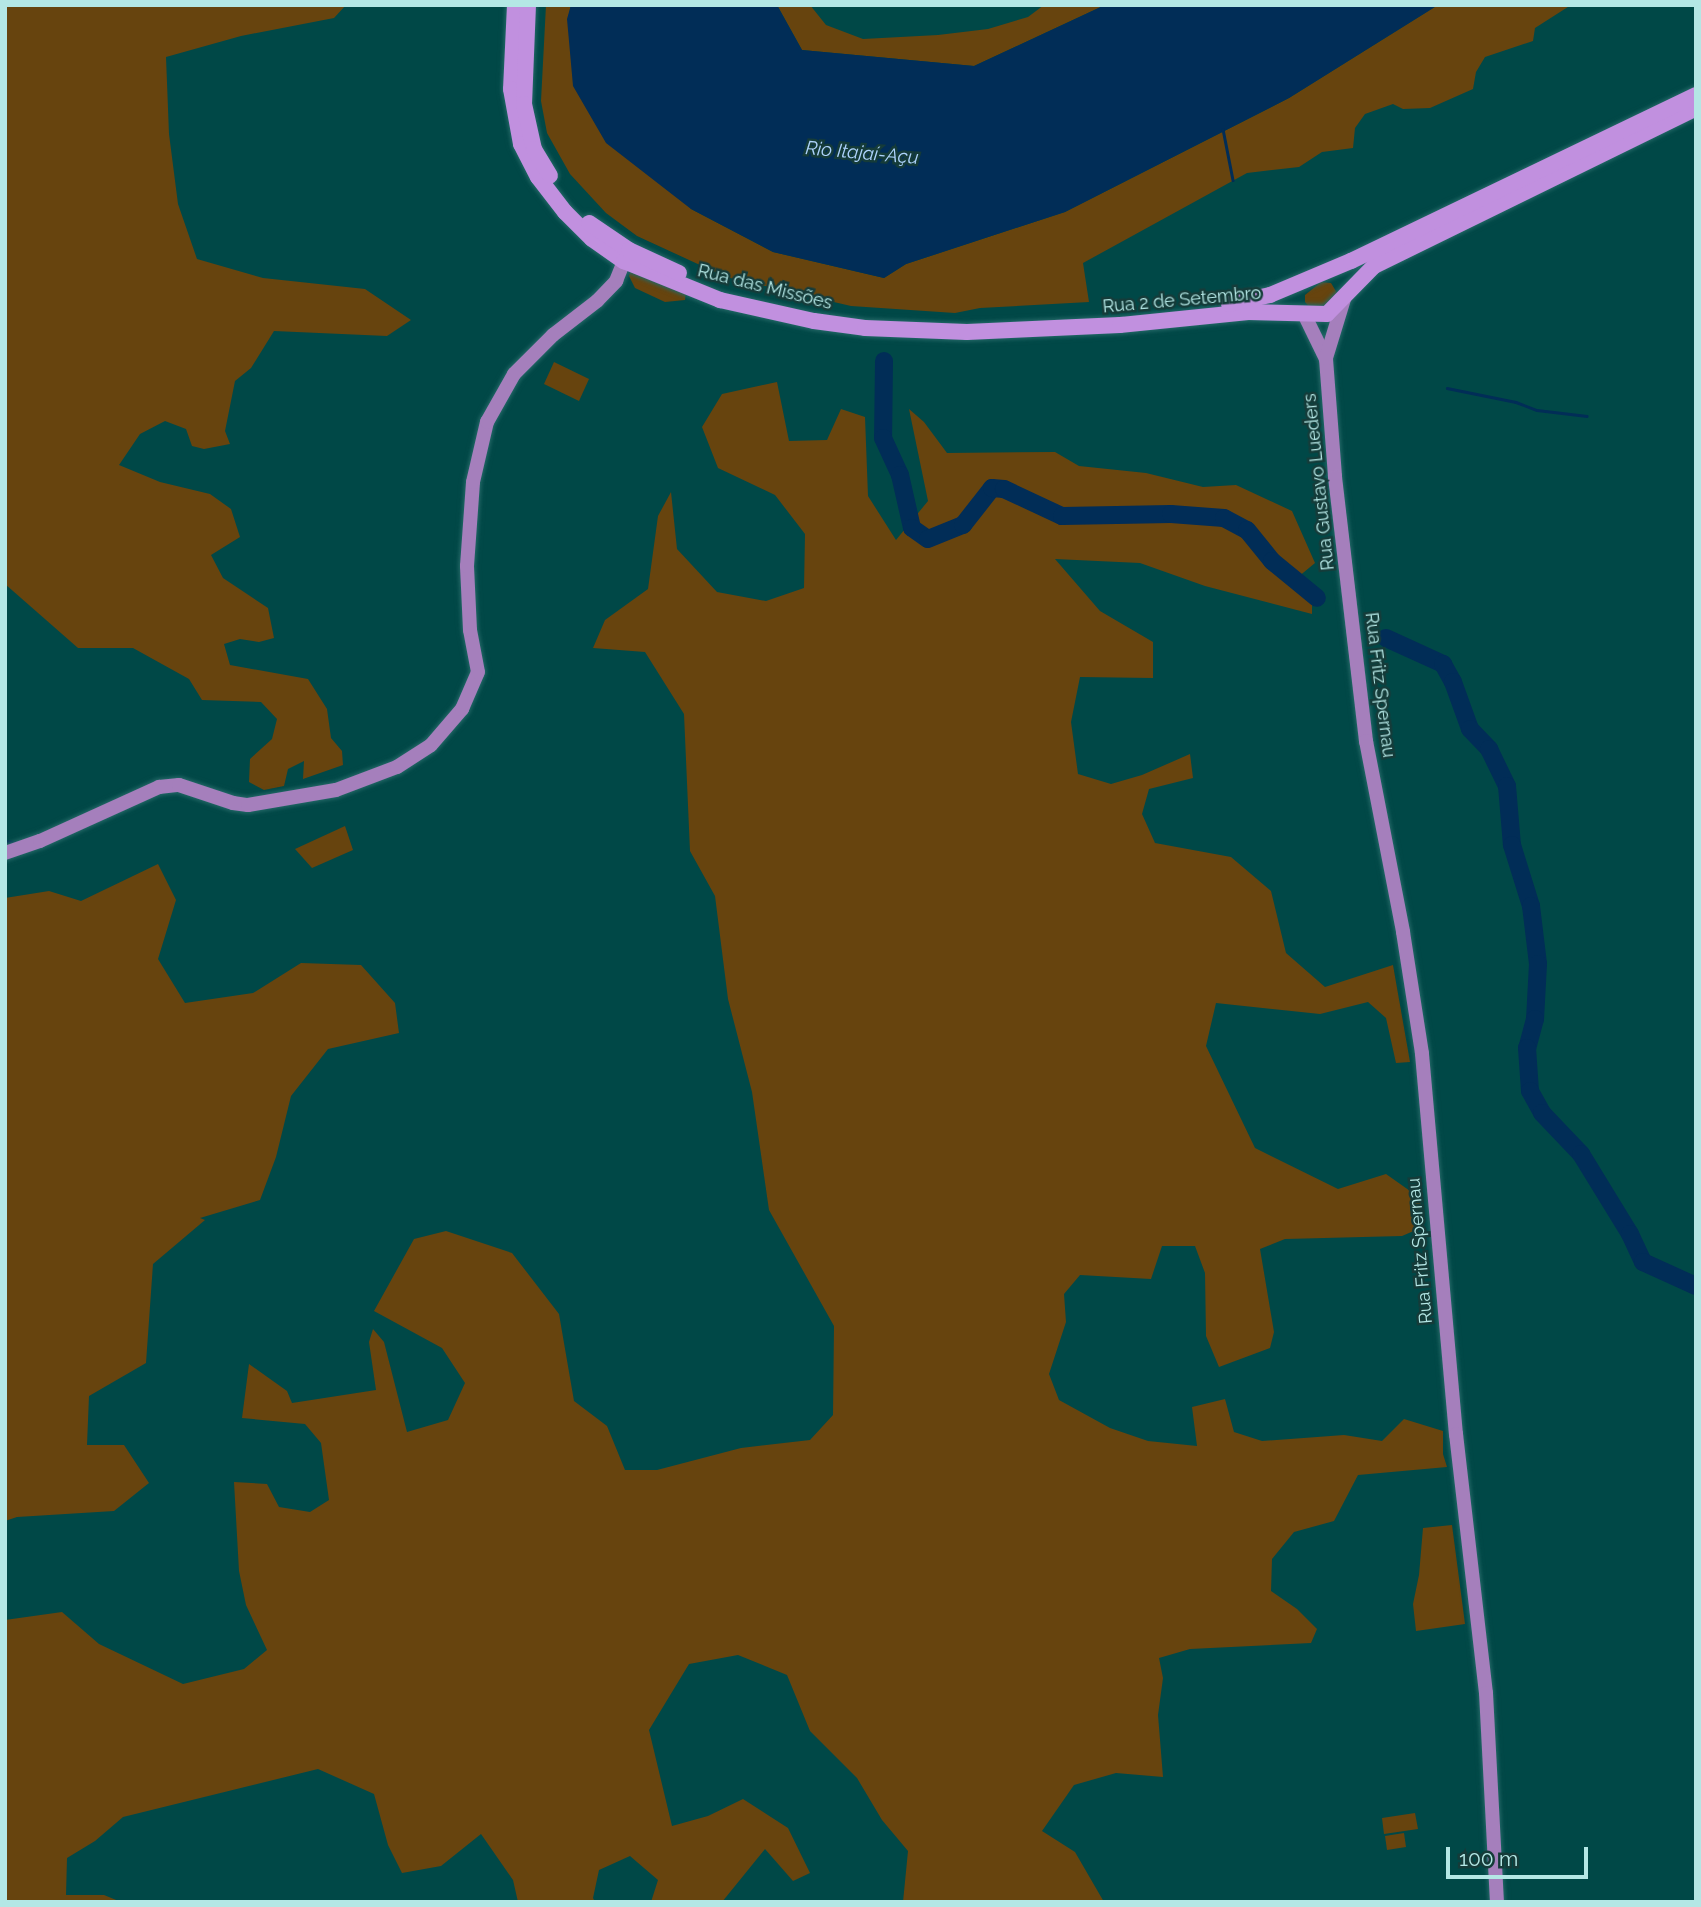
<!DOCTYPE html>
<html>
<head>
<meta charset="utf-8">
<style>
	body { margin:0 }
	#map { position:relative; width:1701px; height:1907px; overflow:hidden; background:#004847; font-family:Raleway,sans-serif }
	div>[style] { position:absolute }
	.green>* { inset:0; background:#67440e }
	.water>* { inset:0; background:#012d57 }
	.stream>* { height:2.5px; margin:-1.25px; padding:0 1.25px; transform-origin:1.25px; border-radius:1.25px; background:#012d57 }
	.river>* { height:18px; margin:-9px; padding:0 9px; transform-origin:9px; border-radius:9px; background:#012d57 }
	.roads { filter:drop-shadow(0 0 2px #246867) drop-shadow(0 0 2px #246867) }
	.secondary>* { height:14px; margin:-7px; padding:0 7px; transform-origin:7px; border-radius:7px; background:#a57fbc }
	.primary>* { height:16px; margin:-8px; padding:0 8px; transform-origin:8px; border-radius:8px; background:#c190df }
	span { translate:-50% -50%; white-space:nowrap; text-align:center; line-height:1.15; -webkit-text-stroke:5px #153b39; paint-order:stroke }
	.street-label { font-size:18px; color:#b4e7e5 }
	.water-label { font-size:19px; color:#aed3fc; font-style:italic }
	.frame { position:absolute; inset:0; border:7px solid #b4e7e5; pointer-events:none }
	.scale { position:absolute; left:1446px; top:1847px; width:142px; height:32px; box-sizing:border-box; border:4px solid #b4e7e5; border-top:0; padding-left:9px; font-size:21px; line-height:24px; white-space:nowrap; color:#b4e7e5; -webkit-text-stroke:5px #153b39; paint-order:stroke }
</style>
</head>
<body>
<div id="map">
	<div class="green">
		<i style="clip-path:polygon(5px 5px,346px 5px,334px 18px,241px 36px,166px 57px,169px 134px,178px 204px,197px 259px,263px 278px,365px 289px,411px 320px,387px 336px,274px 331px,251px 368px,235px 381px,225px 431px,230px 444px,204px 449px,192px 446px,186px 429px,165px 421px,140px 434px,119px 465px,160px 482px,210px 494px,231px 509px,240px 537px,211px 555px,223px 578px,268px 608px,274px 638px,259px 642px,240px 639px,224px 644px,230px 665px,308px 679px,327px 709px,331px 738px,342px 751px,343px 765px,303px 779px,304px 761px,288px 769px,284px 786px,264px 790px,249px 782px,250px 759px,272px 739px,277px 719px,261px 702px,202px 700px,189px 679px,133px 648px,78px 648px,5px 584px)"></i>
		<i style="clip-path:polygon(546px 5px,571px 5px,568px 19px,691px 209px,773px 252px,884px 278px,906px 264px,1065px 212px,1289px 98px,1438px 5px,1571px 5px,1535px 28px,1533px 41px,1485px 57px,1476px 72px,1473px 89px,1430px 108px,1403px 109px,1393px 104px,1365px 114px,1355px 128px,1353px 148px,1322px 152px,1299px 167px,1247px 173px,1083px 263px,1089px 302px,980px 308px,955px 313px,851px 306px,726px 277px,637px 236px,606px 213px,570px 174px,547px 133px,541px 101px)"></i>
		<i style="clip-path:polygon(777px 5px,810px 5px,826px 25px,863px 39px,938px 35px,988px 29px,1028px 17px,1044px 5px,1105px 5px,974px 66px,802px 50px)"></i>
		<i style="clip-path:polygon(631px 269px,686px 291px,685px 300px,665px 302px,635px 288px,629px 276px)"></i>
		<i style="clip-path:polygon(1321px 282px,1331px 283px,1337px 293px,1329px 307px,1310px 308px,1305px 302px,1305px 295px)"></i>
		<i style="clip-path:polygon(554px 362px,589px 379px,579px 401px,544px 384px)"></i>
		<i style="clip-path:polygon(777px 382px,789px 441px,827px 440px,841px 409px,865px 417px,868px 496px,896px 540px,928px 501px,909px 409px,924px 422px,947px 453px,1055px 452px,1079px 466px,1146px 473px,1203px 487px,1236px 485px,1292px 511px,1315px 563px,1292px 582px,1312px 598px,1312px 614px,1205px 586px,1140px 563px,1055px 559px,1100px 611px,1153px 642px,1153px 678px,1080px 677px,1071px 722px,1078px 774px,1111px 784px,1142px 775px,1190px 754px,1193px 778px,1149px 789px,1142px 814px,1155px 843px,1231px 857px,1271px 891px,1286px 953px,1325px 987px,1393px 965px,1410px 1062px,1396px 1063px,1386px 1018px,1368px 1002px,1320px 1014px,1216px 1003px,1206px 1046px,1255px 1148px,1338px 1189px,1386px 1174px,1420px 1198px,1423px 1227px,1402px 1236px,1285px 1239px,1260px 1249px,1274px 1332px,1270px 1348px,1219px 1367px,1206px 1336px,1205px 1273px,1195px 1246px,1162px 1246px,1151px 1279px,1080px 1275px,1064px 1294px,1066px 1322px,1049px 1374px,1059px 1400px,1110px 1428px,1148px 1441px,1197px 1446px,1192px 1407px,1225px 1399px,1234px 1432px,1262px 1441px,1344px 1435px,1382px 1441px,1404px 1419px,1443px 1431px,1443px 1454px,1447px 1467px,1358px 1475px,1334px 1521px,1294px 1532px,1272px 1559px,1271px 1591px,1297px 1609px,1317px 1629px,1311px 1643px,1190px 1649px,1159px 1658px,1163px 1678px,1158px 1715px,1163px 1777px,1116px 1773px,1074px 1785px,1042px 1831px,1075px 1852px,1104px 1902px,903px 1902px,908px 1851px,882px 1820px,857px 1778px,810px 1731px,787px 1675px,738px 1655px,689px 1664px,649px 1730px,672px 1826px,708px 1816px,743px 1799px,788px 1828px,810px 1873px,793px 1881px,765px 1849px,722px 1902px,651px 1902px,658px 1880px,630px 1856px,599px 1870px,593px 1898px,595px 1902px,518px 1902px,513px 1880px,481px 1834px,441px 1866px,402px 1873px,388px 1845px,374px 1794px,318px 1769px,123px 1817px,95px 1841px,67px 1858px,66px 1895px,104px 1895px,121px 1902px,5px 1902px,5px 1620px,62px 1612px,99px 1644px,183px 1684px,244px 1669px,267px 1650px,246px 1605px,239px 1571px,234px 1482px,267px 1484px,279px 1507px,310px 1512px,329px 1500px,321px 1443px,305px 1424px,242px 1418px,249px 1364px,287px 1391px,292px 1403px,376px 1390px,369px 1342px,373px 1329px,384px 1342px,407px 1432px,448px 1420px,465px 1383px,442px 1348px,374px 1311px,414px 1239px,446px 1231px,512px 1253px,559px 1314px,574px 1401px,607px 1426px,625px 1470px,657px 1470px,741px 1448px,810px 1440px,833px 1415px,834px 1326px,769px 1210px,752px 1092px,728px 999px,715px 896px,690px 851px,684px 714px,645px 652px,593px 648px,605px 620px,648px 589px,658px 516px,671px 492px,677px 549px,717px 592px,766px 601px,804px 588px,805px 534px,775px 495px,718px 468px,702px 427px,722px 394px)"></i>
		<i style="clip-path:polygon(345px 826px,353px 850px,312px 868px,295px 849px)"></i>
		<i style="clip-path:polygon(158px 864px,176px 900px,158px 959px,185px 1003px,253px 993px,301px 963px,361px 965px,395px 1003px,399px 1033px,328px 1049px,291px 1096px,276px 1157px,260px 1200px,200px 1218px,205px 1220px,153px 1264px,146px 1363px,89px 1396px,87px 1445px,124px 1445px,149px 1483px,114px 1511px,17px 1517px,5px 1521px,5px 898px,49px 891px,81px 901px)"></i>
		<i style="clip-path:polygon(1452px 1525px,1465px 1624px,1416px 1631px,1413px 1604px,1419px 1575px,1423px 1528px)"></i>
		<i style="clip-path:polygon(1415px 1813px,1418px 1829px,1384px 1834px,1382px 1818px)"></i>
		<i style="clip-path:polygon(1404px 1833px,1406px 1847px,1387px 1850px,1385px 1836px)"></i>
	</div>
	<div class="water">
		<i style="clip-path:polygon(571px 5px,777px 5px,802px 50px,974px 66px,1105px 5px,1438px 5px,1289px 98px,1065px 212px,906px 264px,884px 278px,773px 252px,691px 209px,606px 143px,573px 86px,567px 19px)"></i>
	</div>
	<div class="stream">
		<i style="left:1223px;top:129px;width:52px;rotate:78.9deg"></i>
		<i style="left:1447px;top:388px;width:70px;rotate:11.5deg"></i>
		<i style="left:1516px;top:402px;width:22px;rotate:21deg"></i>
		<i style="left:1537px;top:410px;width:50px;rotate:6.8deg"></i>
		<i style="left:5px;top:841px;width:9px;rotate:6deg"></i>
	</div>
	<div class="river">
		<i style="left:884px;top:361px;width:77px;rotate:90.7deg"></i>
		<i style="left:883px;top:438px;width:41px;rotate:65.3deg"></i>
		<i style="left:900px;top:475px;width:54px;rotate:77.2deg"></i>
		<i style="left:912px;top:528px;width:19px;rotate:35deg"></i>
		<i style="left:928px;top:539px;width:38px;rotate:-22deg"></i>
		<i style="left:963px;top:525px;width:47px;rotate:-51.9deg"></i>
		<i style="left:992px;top:488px;width:12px;rotate:5deg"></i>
		<i style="left:1004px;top:489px;width:64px;rotate:25deg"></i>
		<i style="left:1062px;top:516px;width:109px;rotate:-1.1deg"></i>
		<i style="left:1171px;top:514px;width:53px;rotate:4.3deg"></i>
		<i style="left:1224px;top:518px;width:26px;rotate:28deg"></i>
		<i style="left:1247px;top:530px;width:40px;rotate:51deg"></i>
		<i style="left:1272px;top:561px;width:58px;rotate:39.4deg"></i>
		<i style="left:1386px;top:638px;width:63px;rotate:24.5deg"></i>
		<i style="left:1443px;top:664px;width:21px;rotate:61deg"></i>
		<i style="left:1453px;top:682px;width:50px;rotate:70.1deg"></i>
		<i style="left:1470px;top:729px;width:28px;rotate:46deg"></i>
		<i style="left:1489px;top:749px;width:41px;rotate:64.1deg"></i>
		<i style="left:1507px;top:786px;width:59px;rotate:85.2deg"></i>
		<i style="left:1512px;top:845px;width:64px;rotate:72.7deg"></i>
		<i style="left:1531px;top:906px;width:58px;rotate:83.1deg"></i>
		<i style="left:1538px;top:964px;width:55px;rotate:93.1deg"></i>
		<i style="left:1535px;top:1019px;width:30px;rotate:105deg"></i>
		<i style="left:1527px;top:1048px;width:43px;rotate:86deg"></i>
		<i style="left:1530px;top:1091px;width:25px;rotate:61deg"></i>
		<i style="left:1542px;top:1113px;width:57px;rotate:46.4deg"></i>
		<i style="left:1581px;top:1154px;width:94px;rotate:58.5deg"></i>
		<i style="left:1630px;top:1234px;width:31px;rotate:65deg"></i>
		<i style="left:1643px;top:1262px;width:58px;rotate:24.4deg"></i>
	</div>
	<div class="roads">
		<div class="secondary">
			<i style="left:1305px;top:316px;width:48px;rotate:64deg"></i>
			<i style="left:1326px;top:359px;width:118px;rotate:85.6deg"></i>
			<i style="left:1335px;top:477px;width:266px;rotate:83.3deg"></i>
			<i style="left:1366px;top:741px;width:195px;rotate:79deg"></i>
			<i style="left:1403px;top:932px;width:123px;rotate:81.1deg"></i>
			<i style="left:1422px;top:1054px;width:382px;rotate:84.9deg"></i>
			<i style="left:1456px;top:1434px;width:261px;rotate:83.4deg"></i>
			<i style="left:1486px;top:1693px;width:209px;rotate:87deg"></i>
			<i style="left:1326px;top:358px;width:62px;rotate:-73deg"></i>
			<i style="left:5px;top:853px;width:37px;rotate:-19deg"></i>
			<i style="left:40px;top:841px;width:131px;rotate:-24.4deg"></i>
			<i style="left:159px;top:787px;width:20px;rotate:-6deg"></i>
			<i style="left:179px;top:785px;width:57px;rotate:18.4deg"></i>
			<i style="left:233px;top:803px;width:15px;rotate:8deg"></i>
			<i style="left:248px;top:805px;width:89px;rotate:-9.7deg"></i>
			<i style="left:336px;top:790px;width:65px;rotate:-20.7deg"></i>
			<i style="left:397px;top:767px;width:40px;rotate:-32.9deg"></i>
			<i style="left:431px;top:745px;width:48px;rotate:-49.3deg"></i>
			<i style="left:462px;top:709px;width:40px;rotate:-66.6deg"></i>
			<i style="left:478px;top:672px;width:43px;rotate:-100.8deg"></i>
			<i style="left:470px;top:630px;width:64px;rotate:-92.7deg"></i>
			<i style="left:467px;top:566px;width:84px;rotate:-85.9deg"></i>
			<i style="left:473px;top:482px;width:62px;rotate:-76.9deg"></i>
			<i style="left:487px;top:422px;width:55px;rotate:-60.6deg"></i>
			<i style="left:514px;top:374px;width:55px;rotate:-45deg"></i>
			<i style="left:553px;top:335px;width:56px;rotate:-37.7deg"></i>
			<i style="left:597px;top:301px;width:28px;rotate:-46deg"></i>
			<i style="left:616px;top:281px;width:22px;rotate:-68deg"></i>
		</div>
		<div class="primary">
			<i style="left:515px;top:5px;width:84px;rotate:92.7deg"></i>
			<i style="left:511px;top:89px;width:56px;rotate:79.7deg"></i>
			<i style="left:521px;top:144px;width:37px;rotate:63deg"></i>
			<i style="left:538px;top:177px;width:44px;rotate:52.4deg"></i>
			<i style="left:565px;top:212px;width:38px;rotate:45deg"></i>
			<i style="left:592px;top:239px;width:39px;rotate:35deg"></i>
			<i style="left:624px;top:261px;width:104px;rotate:22.1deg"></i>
			<i style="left:720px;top:300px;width:96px;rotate:12.6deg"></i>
			<i style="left:814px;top:321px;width:51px;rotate:7.8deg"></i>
			<i style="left:865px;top:328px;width:102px;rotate:2.2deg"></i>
			<i style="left:967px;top:332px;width:153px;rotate:-2.6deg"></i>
			<i style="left:1120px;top:325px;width:129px;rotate:-5.8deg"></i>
			<i style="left:1248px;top:312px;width:79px;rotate:1.5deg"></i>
			<i style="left:1327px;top:314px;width:67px;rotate:-45.6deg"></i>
			<i style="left:1374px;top:266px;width:359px;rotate:-26.1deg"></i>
			<i style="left:528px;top:5px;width:99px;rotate:92.3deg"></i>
			<i style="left:524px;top:104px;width:46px;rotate:77.5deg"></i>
			<i style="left:534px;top:149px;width:31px;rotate:59deg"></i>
			<i style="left:589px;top:223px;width:48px;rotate:34deg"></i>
			<i style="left:629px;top:250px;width:55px;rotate:24.7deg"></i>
			<i style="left:1229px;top:304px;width:42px;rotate:-12.4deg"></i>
			<i style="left:1270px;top:295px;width:88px;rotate:-22.8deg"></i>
			<i style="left:1351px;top:261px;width:383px;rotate:-25.7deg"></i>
		</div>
	</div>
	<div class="street-label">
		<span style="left:765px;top:287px;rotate:14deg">Rua das Missões</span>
		<span style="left:1182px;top:300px;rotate:-5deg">Rua 2 de Setembro</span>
		<span style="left:1319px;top:482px;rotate:-96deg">Rua Gustavo Lueders</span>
		<span style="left:1380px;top:685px;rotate:83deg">Rua Fritz Spernau</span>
		<span style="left:1420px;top:1251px;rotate:-95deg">Rua Fritz Spernau</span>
	</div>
	<div class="water-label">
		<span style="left:862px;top:153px;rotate:5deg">Rio Itajaí-Açu</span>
	</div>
	<div class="frame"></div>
	<div class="scale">100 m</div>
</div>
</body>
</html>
